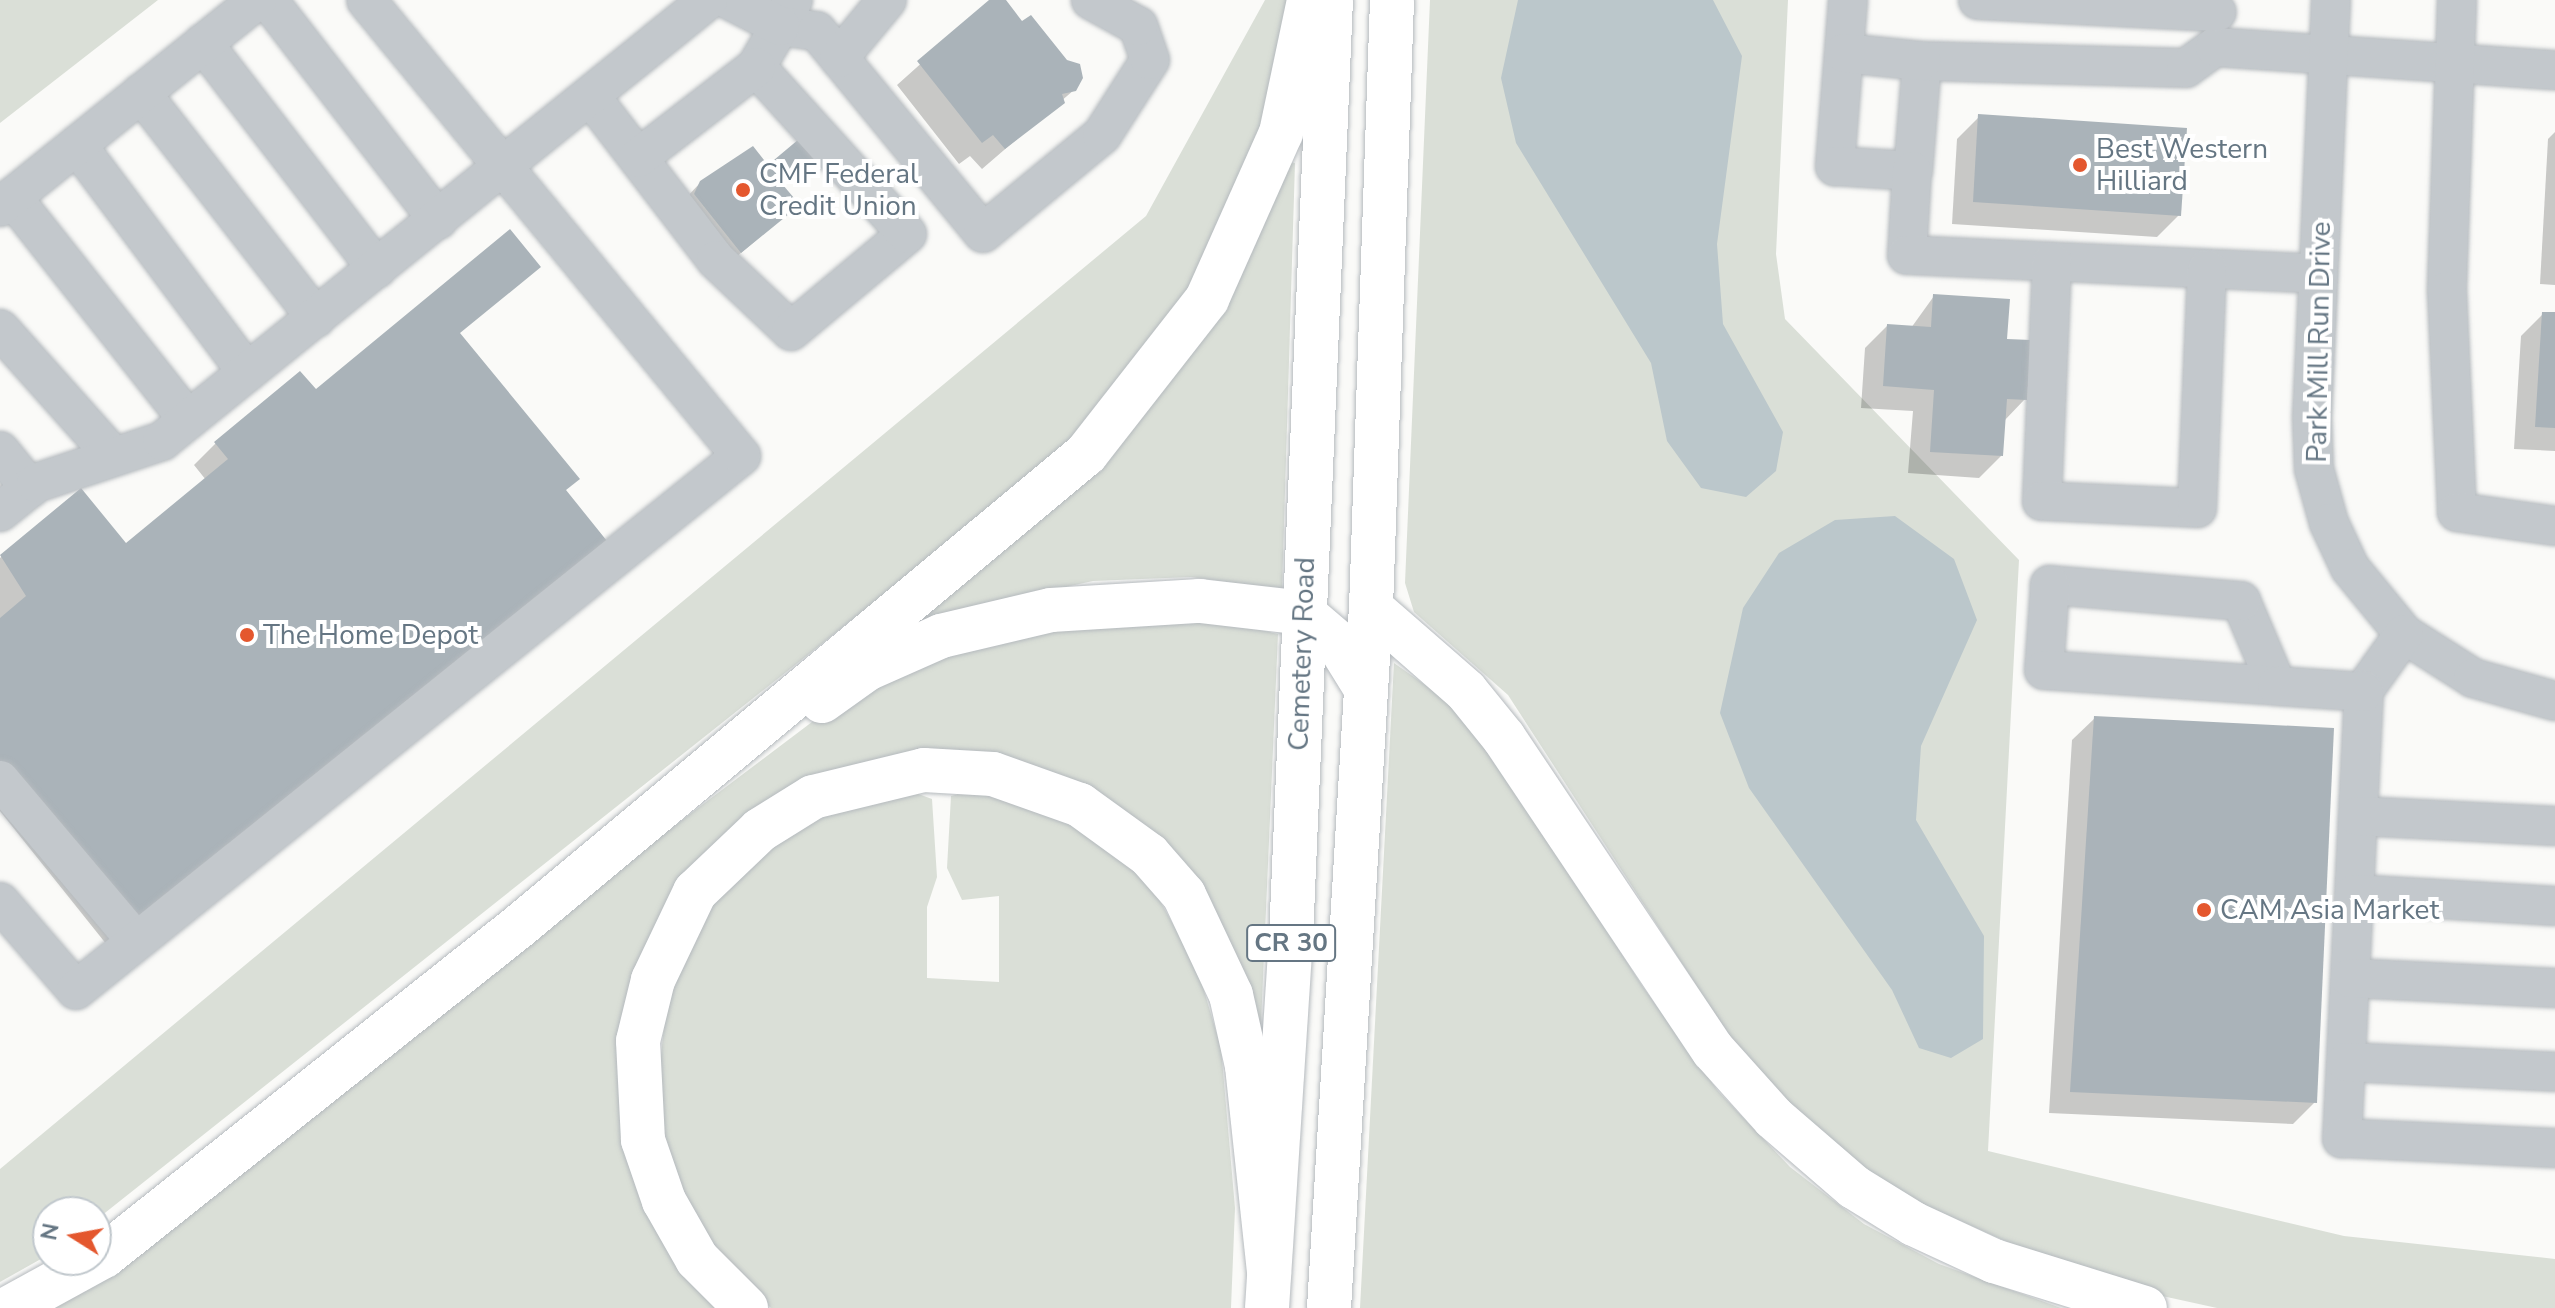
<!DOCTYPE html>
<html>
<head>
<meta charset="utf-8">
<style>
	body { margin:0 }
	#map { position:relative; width:2555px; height:1308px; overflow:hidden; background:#fafaf8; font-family:"Nunito Sans",sans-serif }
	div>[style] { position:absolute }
	.green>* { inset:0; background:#dadfd7 }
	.water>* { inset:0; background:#bbc7cb }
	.shadow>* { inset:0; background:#0003 }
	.building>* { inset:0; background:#aab3b9 }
	.roads { filter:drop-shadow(0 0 2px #b5babe) drop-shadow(0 0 2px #b5babe) }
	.minor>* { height:38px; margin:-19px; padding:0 19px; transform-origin:19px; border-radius:19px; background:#c3c8cc }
	.major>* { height:44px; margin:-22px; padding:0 22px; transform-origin:22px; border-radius:22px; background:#fff }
	.highway>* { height:44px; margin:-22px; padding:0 22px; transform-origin:22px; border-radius:22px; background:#fff }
	.dots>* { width:22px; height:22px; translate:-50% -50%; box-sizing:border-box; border:4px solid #fff; border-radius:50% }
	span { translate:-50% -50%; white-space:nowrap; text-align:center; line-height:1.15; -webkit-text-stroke:8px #fff; paint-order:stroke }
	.shield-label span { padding:2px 6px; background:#fff; border:2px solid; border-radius:6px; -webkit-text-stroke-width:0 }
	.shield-label { font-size:26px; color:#657683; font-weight:700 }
	.poi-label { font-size:28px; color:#657683 }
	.left { translate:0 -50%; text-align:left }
	.street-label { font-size:28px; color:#657683 }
	.north { position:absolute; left:32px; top:1196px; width:80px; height:80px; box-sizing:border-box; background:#fff; border:2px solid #c1c8cd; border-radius:50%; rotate:281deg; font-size:22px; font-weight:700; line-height:32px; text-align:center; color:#657683 }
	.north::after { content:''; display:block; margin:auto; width:28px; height:36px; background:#e4572e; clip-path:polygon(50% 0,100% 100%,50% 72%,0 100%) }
</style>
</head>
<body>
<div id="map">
	<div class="green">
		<i style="clip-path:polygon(0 0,158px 0,0 123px)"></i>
		<i style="clip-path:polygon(1265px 0,1292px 0,1280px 83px,1240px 195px,1175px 315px,1101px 410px,1009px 495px,96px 1220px,96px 1212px,48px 1212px,48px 1255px,0 1282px,0 1169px,1146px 216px)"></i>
		<i style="clip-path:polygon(1430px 0,1788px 0,1776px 254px,1785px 319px,2019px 560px,1988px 1151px,2344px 1236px,2555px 1259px,2555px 1308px,2217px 1308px,2094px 1281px,1887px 1188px,1794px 1112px,1733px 1042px,1508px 695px,1414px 612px,1405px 583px)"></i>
		<i style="clip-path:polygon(1288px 162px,1295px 163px,1282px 590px,1191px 577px,1093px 581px,974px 607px,864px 654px,1102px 450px)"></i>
		<i style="clip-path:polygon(1204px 617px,1278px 634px,1261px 1024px,1251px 1028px,1226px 942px,1005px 763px,757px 813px,622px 1035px,723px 1308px,36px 1308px,853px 691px,1033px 623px)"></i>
		<i style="clip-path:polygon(1394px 663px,1448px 701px,1490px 750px,1643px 987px,1718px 1091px,1790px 1167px,1864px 1224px,1939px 1264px,2061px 1308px,1360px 1308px)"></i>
		<i style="clip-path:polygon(974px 790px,1048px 811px,1107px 845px,1155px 892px,1197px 967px,1221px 1048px,1235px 1208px,1231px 1308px,771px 1308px,715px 1256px,673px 1184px,657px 1097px,667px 995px,690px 938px,734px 874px,778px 838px,833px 809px,913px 792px,932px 799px,937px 877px,927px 907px,927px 978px,999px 982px,999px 896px,962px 900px,947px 868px,951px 796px)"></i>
	</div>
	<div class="water">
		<i style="clip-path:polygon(1518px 0,1713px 0,1742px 56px,1717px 244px,1723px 324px,1783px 432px,1776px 471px,1746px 497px,1701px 488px,1667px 441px,1651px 363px,1516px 143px,1501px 78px)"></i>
		<i style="clip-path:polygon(1895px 516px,1954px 559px,1977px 620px,1921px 746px,1916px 820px,1984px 936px,1983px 1039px,1951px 1058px,1919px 1048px,1892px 990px,1749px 788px,1720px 713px,1743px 608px,1779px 553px,1835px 520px)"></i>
	</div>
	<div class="shadow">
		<i style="clip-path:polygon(992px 0,1003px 0,1074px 90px,982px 169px,970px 156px,959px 164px,897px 85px)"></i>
		<i style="clip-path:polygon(1979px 117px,2179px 215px,2157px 237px,1952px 224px,1957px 139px)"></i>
		<i style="clip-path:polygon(2555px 132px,2555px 285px,2540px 284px,2548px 139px)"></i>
		<i style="clip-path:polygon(767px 168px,798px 205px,723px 268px,684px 200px,701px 182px)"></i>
		<i style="clip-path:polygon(1934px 296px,2005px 340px,2025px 399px,2004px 421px,2001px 456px,1979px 478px,1908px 473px,1913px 411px,1861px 408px,1865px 348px,1887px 326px,1911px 328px)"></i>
		<i style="clip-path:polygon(2543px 314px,2555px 314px,2555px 451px,2514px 449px,2521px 336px)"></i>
		<i style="clip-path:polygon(458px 334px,564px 491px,111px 950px,0 811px,0 558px,81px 491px,126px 546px,206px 480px,194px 465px,216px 443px)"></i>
		<i style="clip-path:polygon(2095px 718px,2315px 1102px,2293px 1124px,2049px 1113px,2072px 740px)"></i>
	</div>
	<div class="building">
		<i style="clip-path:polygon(989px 0,1006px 0,1022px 21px,1031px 15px,1067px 60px,1080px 64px,1083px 78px,1076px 91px,1062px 94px,1065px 103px,1005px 149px,993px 135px,982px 143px,917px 61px)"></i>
		<i style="clip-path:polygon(1978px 114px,2187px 128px,2181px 216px,1973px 202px)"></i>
		<i style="clip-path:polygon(811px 129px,827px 148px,783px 185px,800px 205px,741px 253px,694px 194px,700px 181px,753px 146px,768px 165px)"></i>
		<i style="clip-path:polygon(510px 229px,541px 267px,460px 333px,580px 479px,566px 490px,607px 541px,134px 929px,0 762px,0 618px,26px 596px,0 555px,81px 488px,126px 543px,228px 459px,214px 442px,300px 371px,316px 389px)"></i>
		<i style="clip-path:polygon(1933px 294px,2010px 299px,2007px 339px,2031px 340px,2027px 400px,2007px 399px,2003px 456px,1930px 452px,1934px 390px,1883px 386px,1887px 324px,1931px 327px)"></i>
		<i style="clip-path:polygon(2542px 312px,2555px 312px,2555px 428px,2535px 427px)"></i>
		<i style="clip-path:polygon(2094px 716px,2334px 728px,2317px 1103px,2070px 1092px)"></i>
	</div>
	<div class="roads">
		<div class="minor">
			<i style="left:268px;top:0;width:278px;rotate:52.3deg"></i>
			<i style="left:793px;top:0;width:29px;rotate:117deg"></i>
			<i style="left:780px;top:26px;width:37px;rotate:8deg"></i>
			<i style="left:817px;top:31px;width:261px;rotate:50.6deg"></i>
			<i style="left:983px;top:233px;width:154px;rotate:-39.5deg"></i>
			<i style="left:1102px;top:135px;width:89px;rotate:-57.4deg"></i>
			<i style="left:1150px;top:60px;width:36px;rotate:-109deg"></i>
			<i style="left:1138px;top:26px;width:54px;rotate:-151deg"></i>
			<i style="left:1848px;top:0;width:167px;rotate:94.5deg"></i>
			<i style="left:1835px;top:166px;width:78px;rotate:3.7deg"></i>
			<i style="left:1913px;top:171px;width:110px;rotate:-85.3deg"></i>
			<i style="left:1922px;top:61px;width:264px;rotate:1.5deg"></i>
			<i style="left:2186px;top:68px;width:36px;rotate:-36deg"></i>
			<i style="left:2215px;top:47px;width:341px;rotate:3.9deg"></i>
			<i style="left:1978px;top:0;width:239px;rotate:2.9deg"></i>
			<i style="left:2331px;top:0;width:417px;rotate:92.6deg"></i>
			<i style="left:2312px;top:417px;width:52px;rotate:87.8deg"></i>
			<i style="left:2314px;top:469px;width:56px;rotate:74.5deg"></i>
			<i style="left:2329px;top:523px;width:50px;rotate:65deg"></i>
			<i style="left:2350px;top:568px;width:85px;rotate:50.7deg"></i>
			<i style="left:2404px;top:634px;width:82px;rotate:32.5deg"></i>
			<i style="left:2473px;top:678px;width:85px;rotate:15.7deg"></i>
			<i style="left:2457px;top:0;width:291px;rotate:92deg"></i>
			<i style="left:2447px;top:291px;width:221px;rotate:87.4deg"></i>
			<i style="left:2457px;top:512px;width:99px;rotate:8.1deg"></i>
			<i style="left:203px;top:43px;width:285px;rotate:52.4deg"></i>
			<i style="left:1844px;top:53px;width:78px;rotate:5.9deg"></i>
			<i style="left:839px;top:58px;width:75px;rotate:-50.4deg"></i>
			<i style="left:141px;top:93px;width:285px;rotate:52.1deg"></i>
			<i style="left:591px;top:97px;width:205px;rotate:52.5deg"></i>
			<i style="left:716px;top:260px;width:103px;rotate:43.4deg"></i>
			<i style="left:791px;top:331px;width:151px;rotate:-39.9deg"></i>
			<i style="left:907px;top:234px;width:225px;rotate:-132.1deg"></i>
			<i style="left:756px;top:67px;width:48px;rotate:-59.7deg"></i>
			<i style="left:780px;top:26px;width:57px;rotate:-153deg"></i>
			<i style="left:77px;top:145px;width:284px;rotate:53.2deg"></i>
			<i style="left:638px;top:158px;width:149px;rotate:-37.6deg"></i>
			<i style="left:1912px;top:171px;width:84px;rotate:93.4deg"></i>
			<i style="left:1907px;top:255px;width:411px;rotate:2.6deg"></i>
			<i style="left:12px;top:197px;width:284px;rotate:51.7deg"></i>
			<i style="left:0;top:207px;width:330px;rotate:-38.8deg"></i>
			<i style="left:2052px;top:262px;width:239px;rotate:92.4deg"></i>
			<i style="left:2042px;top:501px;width:155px;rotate:2.6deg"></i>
			<i style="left:2197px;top:508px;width:239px;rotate:-87.6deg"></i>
			<i style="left:0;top:329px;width:171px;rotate:48.3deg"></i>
			<i style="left:0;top:451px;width:48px;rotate:51deg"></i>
			<i style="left:0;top:512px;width:46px;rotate:-38.9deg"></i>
			<i style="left:36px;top:483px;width:133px;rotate:-18.4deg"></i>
			<i style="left:162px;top:441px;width:702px;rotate:-38.93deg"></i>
			<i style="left:2404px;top:634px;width:69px;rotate:125.5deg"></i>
			<i style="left:2364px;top:690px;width:449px;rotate:92.8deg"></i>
			<i style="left:2342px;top:1138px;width:213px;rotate:2.7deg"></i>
			<i style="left:2277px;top:686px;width:92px;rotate:-113deg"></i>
			<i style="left:2241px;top:601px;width:192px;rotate:-175.2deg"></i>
			<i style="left:2050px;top:585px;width:85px;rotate:94deg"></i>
			<i style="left:2044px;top:670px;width:234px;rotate:3.9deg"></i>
			<i style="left:2277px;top:686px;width:87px;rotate:3.9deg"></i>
			<i style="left:0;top:780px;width:211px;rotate:49.8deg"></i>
			<i style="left:2358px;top:816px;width:197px;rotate:2.9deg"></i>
			<i style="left:2354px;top:894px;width:201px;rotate:3.4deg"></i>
			<i style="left:0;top:902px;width:116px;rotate:49.2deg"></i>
			<i style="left:76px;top:990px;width:853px;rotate:-38.76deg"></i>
			<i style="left:741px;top:456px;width:590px;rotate:-129.43deg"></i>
			<i style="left:2350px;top:978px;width:205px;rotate:2.8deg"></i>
			<i style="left:2346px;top:1062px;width:209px;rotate:2.7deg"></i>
		</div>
		<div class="major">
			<i style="left:1267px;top:1308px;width:371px;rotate:-86.3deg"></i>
			<i style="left:1291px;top:938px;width:939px;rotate:-87.56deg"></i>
			<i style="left:1329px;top:1308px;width:701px;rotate:-86.57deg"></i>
			<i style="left:1371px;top:608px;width:608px;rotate:-88.02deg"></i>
		</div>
		<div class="highway">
			<i style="left:1371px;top:608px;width:126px;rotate:41.1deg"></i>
			<i style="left:1466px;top:691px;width:60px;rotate:51deg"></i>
			<i style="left:1504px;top:738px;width:376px;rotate:56.2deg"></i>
			<i style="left:1713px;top:1050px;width:91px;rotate:48.1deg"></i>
			<i style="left:1774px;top:1118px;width:106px;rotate:40.8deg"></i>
			<i style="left:1854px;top:1187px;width:70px;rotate:31.7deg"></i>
			<i style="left:1914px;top:1224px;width:88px;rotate:24.8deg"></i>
			<i style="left:1994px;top:1261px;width:158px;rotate:17.3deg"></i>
			<i style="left:822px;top:701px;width:55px;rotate:-35.4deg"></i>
			<i style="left:867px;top:669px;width:81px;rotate:-24deg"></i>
			<i style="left:941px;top:636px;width:113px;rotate:-13.3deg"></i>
			<i style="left:1051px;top:610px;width:149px;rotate:-3.5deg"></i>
			<i style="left:1200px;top:601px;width:104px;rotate:6.6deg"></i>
			<i style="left:1303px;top:613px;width:45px;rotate:40.5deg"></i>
			<i style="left:1337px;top:642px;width:55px;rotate:58.3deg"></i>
			<i style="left:9px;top:1308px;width:108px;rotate:-28.7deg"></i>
			<i style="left:104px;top:1256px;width:527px;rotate:-38.46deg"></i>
			<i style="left:517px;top:928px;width:741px;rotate:-39.8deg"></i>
			<i style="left:1086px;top:454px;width:197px;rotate:-52deg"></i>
			<i style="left:1207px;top:299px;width:182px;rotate:-66deg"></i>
			<i style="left:1281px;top:133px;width:136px;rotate:-78.1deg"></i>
			<i style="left:746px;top:1308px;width:69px;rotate:-135deg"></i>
			<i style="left:697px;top:1259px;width:67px;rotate:-119.6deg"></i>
			<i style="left:664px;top:1201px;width:65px;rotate:-109deg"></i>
			<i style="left:643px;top:1140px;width:99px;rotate:-92.9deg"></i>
			<i style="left:638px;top:1041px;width:63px;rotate:-76.2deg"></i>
			<i style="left:653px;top:980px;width:98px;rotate:-64.5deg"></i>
			<i style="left:695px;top:892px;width:90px;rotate:-43.6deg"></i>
			<i style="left:760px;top:830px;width:62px;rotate:-31.9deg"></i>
			<i style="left:813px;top:797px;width:114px;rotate:-13.7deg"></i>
			<i style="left:924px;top:770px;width:69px;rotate:3.3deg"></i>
			<i style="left:993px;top:774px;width:92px;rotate:19.6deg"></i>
			<i style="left:1080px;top:805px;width:85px;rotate:35.9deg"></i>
			<i style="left:1149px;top:855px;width:53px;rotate:48.8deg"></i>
			<i style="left:1184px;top:895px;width:110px;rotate:64.8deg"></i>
			<i style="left:1231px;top:995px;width:73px;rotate:77.3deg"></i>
			<i style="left:1247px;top:1066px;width:207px;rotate:83.9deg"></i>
		</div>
	</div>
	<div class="dots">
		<i style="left:2080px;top:165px;background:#e4572e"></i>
		<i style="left:743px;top:190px;background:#e4572e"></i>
		<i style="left:247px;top:635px;background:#e4572e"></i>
		<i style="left:2204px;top:910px;background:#e4572e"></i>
	</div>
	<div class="shield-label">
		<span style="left:1291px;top:943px">CR 30</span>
	</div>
	<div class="poi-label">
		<span class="left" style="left:2096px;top:165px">Best Western<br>Hilliard</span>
		<span class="left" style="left:759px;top:190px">CMF Federal<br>Credit Union</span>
		<span class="left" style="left:263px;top:635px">The Home Depot</span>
		<span class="left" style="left:2220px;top:910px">CAM Asia Market</span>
	</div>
	<div class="street-label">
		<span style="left:2319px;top:342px;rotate:-89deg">Park Mill Run Drive</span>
		<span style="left:1302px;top:654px;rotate:-88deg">Cemetery Road</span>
	</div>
	<div class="north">N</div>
</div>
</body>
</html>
